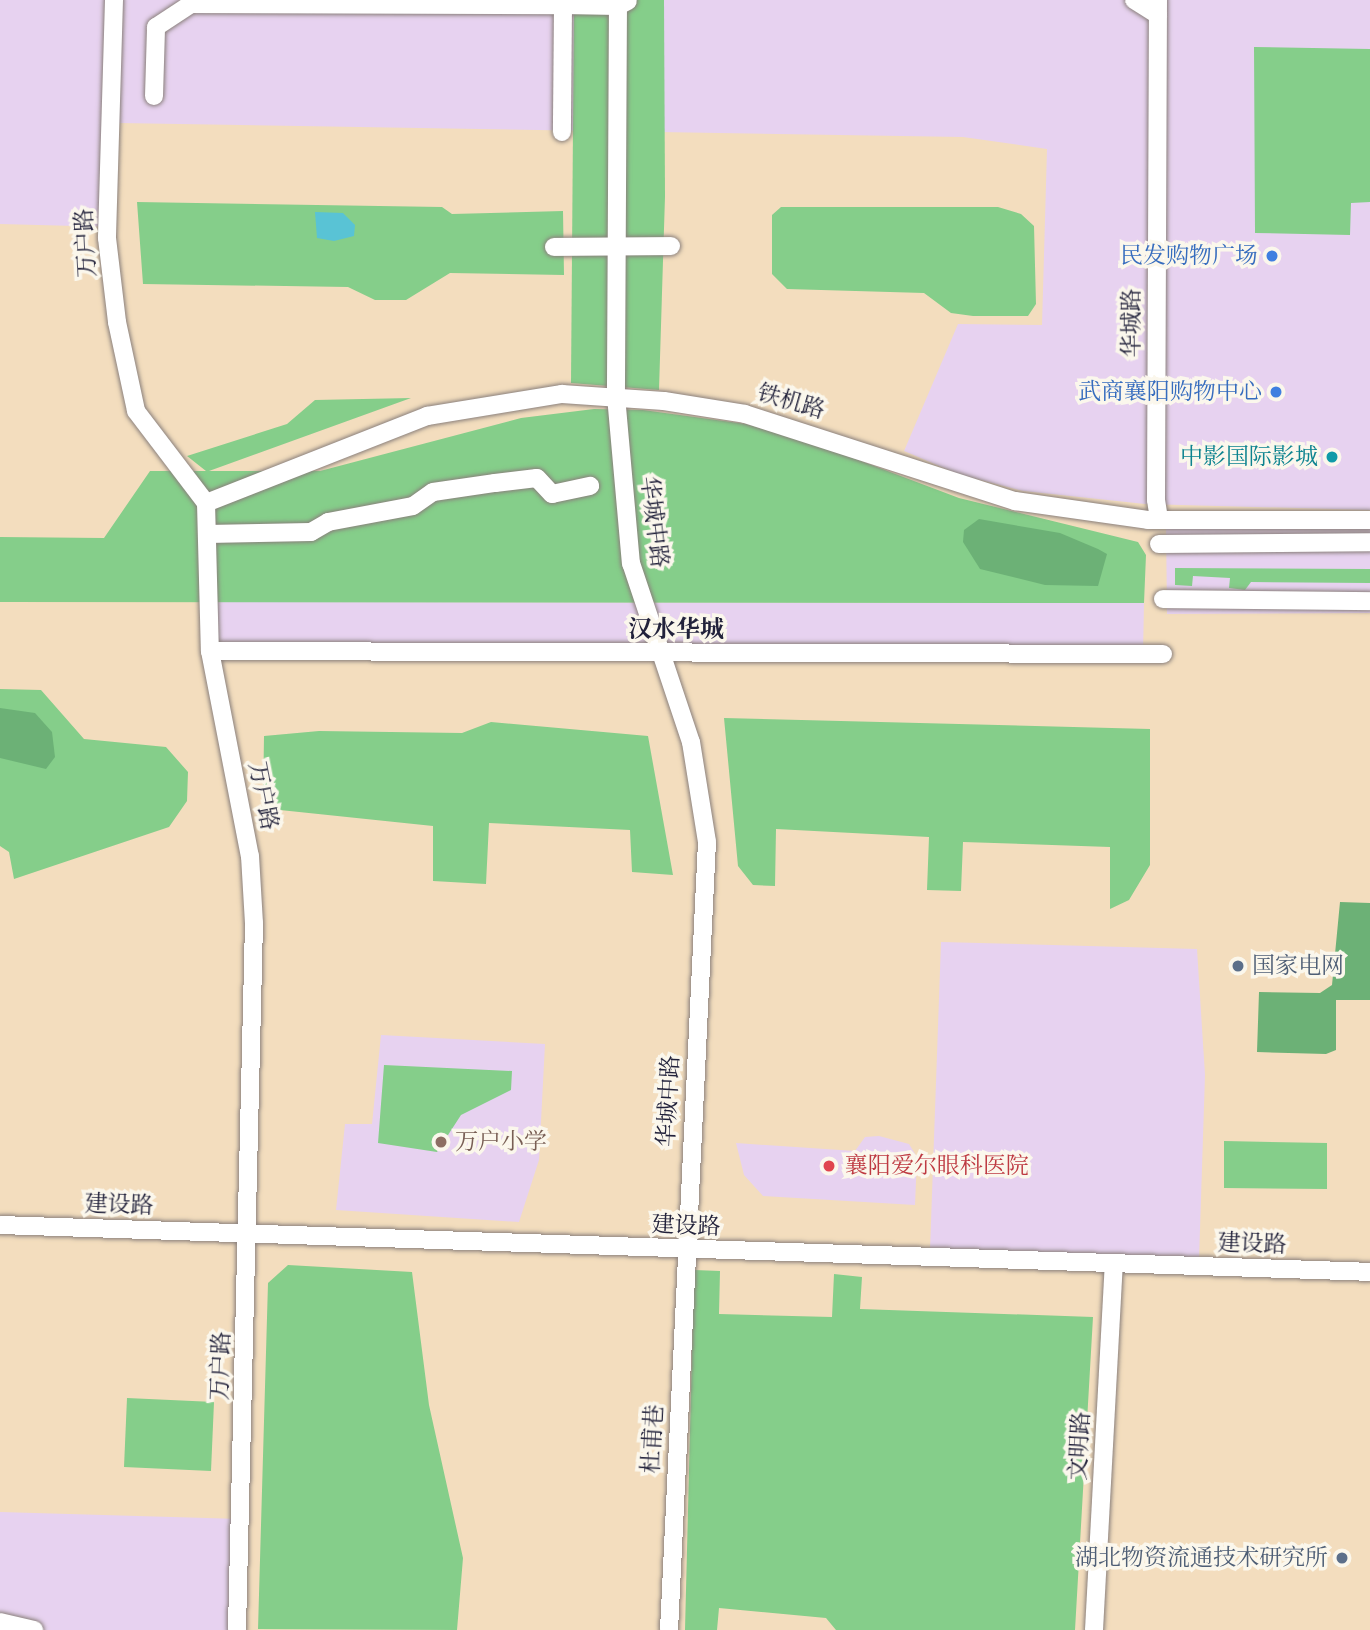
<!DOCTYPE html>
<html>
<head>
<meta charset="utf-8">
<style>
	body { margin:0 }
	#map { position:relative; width:1370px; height:1630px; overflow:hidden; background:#f3ddbe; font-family:Cardo,"Noto Serif SC",serif }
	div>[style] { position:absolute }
	.built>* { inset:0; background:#e7d2f0 }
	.green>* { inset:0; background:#85ce8a }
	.forest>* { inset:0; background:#6cb176 }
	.water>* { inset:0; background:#59c3d5 }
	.roads { filter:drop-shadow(0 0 2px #8a807c) drop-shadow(0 0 2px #8a807c) }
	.minor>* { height:18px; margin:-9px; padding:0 9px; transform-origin:9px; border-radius:9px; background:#fff }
	.dots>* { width:19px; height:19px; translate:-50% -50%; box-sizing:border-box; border:4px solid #fbf7ec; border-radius:50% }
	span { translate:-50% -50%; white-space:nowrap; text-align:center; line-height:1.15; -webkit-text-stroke:7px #fbf7ec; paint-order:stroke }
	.street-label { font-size:23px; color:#22223b }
	.shop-label { font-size:23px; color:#366cbe }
	.right { translate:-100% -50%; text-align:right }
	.culture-label { font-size:23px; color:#0d838f }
	.service-label { font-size:23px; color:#4e5e75 }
	.left { translate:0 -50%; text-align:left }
	.education-label { font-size:23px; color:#785e54 }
	.health-label { font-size:23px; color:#be3a42 }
	.neighbourhood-label { font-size:24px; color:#22223b; font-weight:700 }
</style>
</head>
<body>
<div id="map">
	<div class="built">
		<i style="clip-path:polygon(0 0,1370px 0,1370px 510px,1145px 504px,1023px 491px,958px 474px,904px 451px,958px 324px,1042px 325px,1047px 149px,963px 137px,118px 123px,115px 227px,0 224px)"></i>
		<i style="clip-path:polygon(1166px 524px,1370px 526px,1370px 613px,1167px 614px)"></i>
		<i style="clip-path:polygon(209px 602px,1144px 603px,1143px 654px,210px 651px)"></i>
		<i style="clip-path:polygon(941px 942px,1197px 949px,1205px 1075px,1199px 1260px,930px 1250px)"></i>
		<i style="clip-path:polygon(381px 1035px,545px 1044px,539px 1160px,519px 1222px,336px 1210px,345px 1124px,372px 1124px)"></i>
		<i style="clip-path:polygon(879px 1136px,909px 1144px,917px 1157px,915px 1205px,763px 1196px,744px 1175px,736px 1143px,855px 1151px,865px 1137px)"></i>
		<i style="clip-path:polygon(0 1512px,241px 1519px,237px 1630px,34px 1630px,0 1622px)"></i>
	</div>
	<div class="green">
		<i style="clip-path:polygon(574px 0,664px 0,665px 196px,659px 390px,571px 383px)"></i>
		<i style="clip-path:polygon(1254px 47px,1370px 49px,1370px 202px,1351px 203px,1350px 235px,1255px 233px)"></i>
		<i style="clip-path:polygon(137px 202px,442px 207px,452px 214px,563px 211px,564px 275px,450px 273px,406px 300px,375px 300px,348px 287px,143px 284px)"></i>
		<i style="clip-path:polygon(781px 207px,998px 207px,1021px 214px,1034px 226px,1036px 304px,1028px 316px,973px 316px,951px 313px,924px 293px,787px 289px,772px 274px,772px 215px)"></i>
		<i style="clip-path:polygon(411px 398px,209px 471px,320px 471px,521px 418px,594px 409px,643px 410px,746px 424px,824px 447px,959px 498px,1138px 542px,1146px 555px,1144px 603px,0 602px,0 537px,104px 538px,150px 471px,206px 471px,187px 456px,287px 424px,315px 400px)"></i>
		<i style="clip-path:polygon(1175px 568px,1370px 569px,1370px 583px,1251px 582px,1245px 590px,1229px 588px,1230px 578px,1193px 576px,1192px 586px,1175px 585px)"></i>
		<i style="clip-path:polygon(0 689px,41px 690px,84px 739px,166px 747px,188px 772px,187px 801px,169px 827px,14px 879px,9px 852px,0 846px)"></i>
		<i style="clip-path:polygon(724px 718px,1150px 729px,1150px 865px,1129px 900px,1110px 909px,1110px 847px,963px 842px,961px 891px,927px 890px,929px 837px,776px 829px,775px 886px,753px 885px,738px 866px)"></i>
		<i style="clip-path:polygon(491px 722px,648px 736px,673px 875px,632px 872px,630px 830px,489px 823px,486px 884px,433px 881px,433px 826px,280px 810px,263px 804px,264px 736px,319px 731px,462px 733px)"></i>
		<i style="clip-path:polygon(384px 1065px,512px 1071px,511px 1090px,461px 1115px,437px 1152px,378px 1143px)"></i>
		<i style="clip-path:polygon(1224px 1141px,1327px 1143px,1327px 1189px,1224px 1188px)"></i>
		<i style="clip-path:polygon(288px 1265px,412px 1272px,429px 1405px,463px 1558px,457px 1630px,258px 1629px,268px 1283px)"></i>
		<i style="clip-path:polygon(694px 1270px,720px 1271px,719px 1314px,832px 1317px,834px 1274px,862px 1277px,860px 1309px,1093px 1317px,1075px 1630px,836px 1630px,826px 1618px,719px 1608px,717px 1630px,685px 1630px)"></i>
		<i style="clip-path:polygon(127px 1398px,214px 1402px,211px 1471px,124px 1467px)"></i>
	</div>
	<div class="forest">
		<i style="clip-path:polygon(979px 519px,1060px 533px,1098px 549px,1107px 554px,1098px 586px,1045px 585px,980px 569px,963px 542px,964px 530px)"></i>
		<i style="clip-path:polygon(0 708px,35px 713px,52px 732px,55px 757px,46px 769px,0 758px)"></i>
		<i style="clip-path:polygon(1340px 902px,1370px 903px,1370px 1000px,1336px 1000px,1336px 1050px,1326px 1054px,1257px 1052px,1259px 992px,1320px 993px,1332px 985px)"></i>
	</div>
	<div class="water">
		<i style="clip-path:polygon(315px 212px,343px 213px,355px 225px,354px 236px,334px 241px,317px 238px)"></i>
	</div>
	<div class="roads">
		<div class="minor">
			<i style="left:114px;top:0;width:238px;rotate:91.7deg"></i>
			<i style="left:107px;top:238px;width:85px;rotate:83.2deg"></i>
			<i style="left:117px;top:322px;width:91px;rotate:77.9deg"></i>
			<i style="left:136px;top:411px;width:116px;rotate:52.7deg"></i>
			<i style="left:206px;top:503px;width:148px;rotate:88.5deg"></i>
			<i style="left:210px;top:651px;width:209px;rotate:79deg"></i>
			<i style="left:250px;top:856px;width:67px;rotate:86.6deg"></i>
			<i style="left:254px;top:923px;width:707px;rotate:91.38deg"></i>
			<i style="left:618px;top:0;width:396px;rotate:90.3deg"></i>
			<i style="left:616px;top:396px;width:168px;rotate:84.9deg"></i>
			<i style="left:631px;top:563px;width:189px;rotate:71.5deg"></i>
			<i style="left:691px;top:742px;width:101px;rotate:80.9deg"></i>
			<i style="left:707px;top:842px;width:789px;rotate:92.76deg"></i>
			<i style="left:1134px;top:0;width:28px;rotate:32deg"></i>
			<i style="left:1158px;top:0;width:500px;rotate:90.23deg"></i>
			<i style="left:1156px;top:500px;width:19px;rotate:81deg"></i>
			<i style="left:563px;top:5px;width:55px;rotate:1deg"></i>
			<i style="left:618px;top:6px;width:11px;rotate:-27deg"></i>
			<i style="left:154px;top:96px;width:69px;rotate:-88.3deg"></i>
			<i style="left:156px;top:27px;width:42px;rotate:-33.3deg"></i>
			<i style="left:191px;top:4px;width:372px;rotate:0.2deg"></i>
			<i style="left:563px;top:5px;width:127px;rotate:90.5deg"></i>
			<i style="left:554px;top:247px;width:117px;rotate:-0.5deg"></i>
			<i style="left:206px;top:503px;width:238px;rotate:-21.5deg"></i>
			<i style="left:427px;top:416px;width:137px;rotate:-9.3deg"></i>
			<i style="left:562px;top:394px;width:102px;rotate:3.9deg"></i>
			<i style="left:664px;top:401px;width:82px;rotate:9.1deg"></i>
			<i style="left:745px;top:414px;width:284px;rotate:17.9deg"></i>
			<i style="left:1015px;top:501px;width:134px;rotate:8.1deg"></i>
			<i style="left:1148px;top:520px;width:222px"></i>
			<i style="left:207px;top:534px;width:104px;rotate:-1.1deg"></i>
			<i style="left:311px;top:532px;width:20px;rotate:-30deg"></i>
			<i style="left:328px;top:522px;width:86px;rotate:-10.7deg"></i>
			<i style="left:413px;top:506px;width:24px;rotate:-35deg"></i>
			<i style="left:433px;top:492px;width:63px;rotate:-8.3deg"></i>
			<i style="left:495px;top:483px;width:42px;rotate:-6.8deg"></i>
			<i style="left:537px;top:478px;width:22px;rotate:47deg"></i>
			<i style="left:552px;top:494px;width:39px;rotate:-12deg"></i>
			<i style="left:1159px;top:544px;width:211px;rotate:-0.5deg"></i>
			<i style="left:1163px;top:599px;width:207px;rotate:0.6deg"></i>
			<i style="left:210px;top:651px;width:953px;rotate:0.18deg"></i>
			<i style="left:0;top:1225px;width:1371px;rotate:1.96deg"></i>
			<i style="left:0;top:1622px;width:35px;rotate:13deg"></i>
			<i style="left:1094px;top:1630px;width:367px;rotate:-86.9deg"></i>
		</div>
	</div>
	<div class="dots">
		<i style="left:1272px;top:256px;background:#3f7fe0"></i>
		<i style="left:1276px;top:392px;background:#3f7fe0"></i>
		<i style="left:1332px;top:457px;background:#0f9aa8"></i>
		<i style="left:1238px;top:966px;background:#5c6f8a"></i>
		<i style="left:441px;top:1142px;background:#8d6e63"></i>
		<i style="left:829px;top:1166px;background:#e0444e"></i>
		<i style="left:1342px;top:1558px;background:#5c6f8a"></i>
	</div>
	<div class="street-label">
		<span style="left:86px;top:243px;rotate:-93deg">万户路</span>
		<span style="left:1132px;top:323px;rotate:-90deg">华城路</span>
		<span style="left:791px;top:402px;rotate:16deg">铁机路</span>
		<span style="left:654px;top:522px;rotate:83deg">华城中路</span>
		<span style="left:263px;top:796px;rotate:79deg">万户路</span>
		<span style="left:669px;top:1101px;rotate:-87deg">华城中路</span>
		<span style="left:119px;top:1205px;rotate:2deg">建设路</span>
		<span style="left:686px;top:1226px;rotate:2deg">建设路</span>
		<span style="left:1252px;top:1244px;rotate:2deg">建设路</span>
		<span style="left:221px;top:1366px;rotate:-88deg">万户路</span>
		<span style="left:653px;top:1439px;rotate:-87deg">杜甫巷</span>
		<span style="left:1080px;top:1446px;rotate:-87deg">文明路</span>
	</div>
	<div class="shop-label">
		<span class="right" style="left:1258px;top:256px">民发购物广场</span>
		<span class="right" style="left:1262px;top:392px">武商襄阳购物中心</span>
	</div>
	<div class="culture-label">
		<span class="right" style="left:1318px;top:457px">中影国际影城</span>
	</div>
	<div class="service-label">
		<span class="left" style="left:1252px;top:966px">国家电网</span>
		<span class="right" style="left:1328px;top:1558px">湖北物资流通技术研究所</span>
	</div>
	<div class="education-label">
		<span class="left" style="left:455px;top:1142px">万户小学</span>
	</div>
	<div class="health-label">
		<span class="left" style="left:845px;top:1166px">襄阳爱尔眼科医院</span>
	</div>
	<div class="neighbourhood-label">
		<span style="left:676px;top:630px">汉水华城</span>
	</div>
</div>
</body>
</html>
